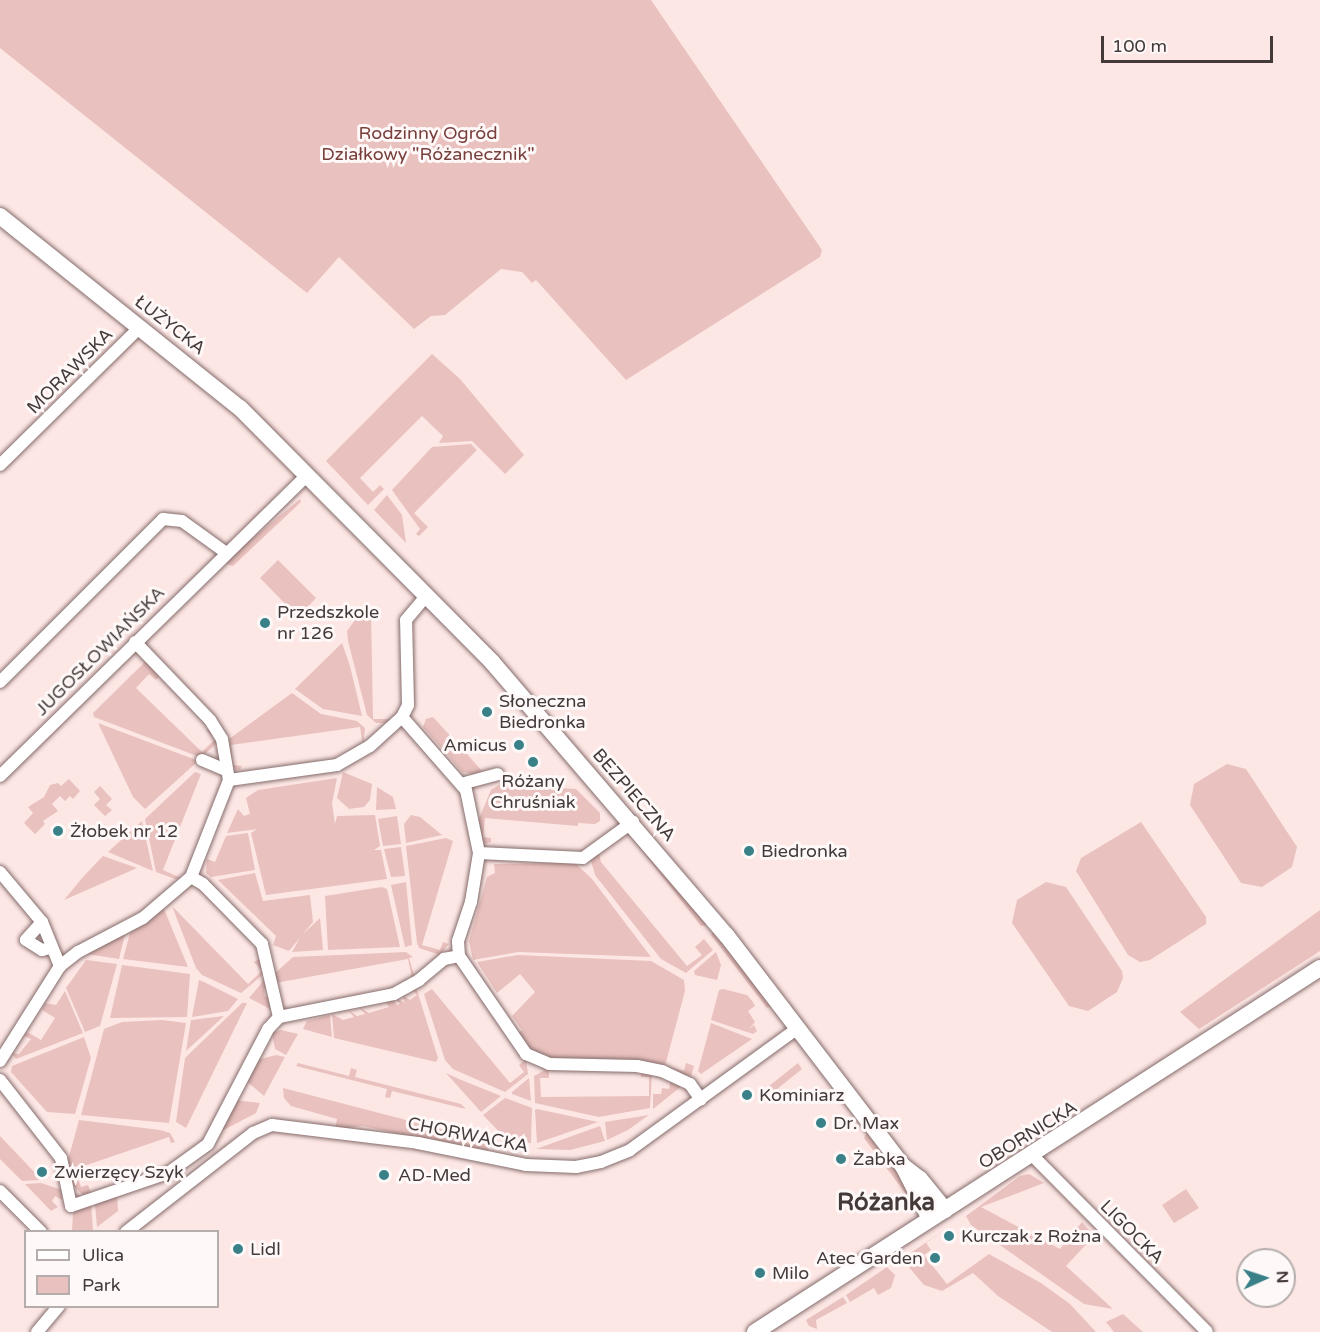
<!DOCTYPE html>
<html>
<head>
<meta charset="utf-8">
<style>
	body { margin:0 }
	#map { position:relative; width:1320px; height:1332px; overflow:hidden; background:#fde7e5; font-family:"Varela Round",sans-serif }
	div>[style] { position:absolute }
	.green>* { inset:0; background:#e9c1be }
	.roads { filter:drop-shadow(0 0 2px #836b6a) drop-shadow(0 0 2px #836b6a) }
	.street>* { height:12px; margin:-6px; padding:0 6px; transform-origin:6px; border-radius:6px; background:#fff }
	.secondary>* { height:16px; margin:-8px; padding:0 8px; transform-origin:8px; border-radius:8px; background:#fff }
	.dots>* { width:16px; height:16px; translate:-50% -50%; box-sizing:border-box; border:3px solid #fef9f8; border-radius:50% }
	span { translate:-50% -50%; white-space:nowrap; text-align:center; line-height:1.15; -webkit-text-stroke:6px #fef9f8; paint-order:stroke }
	.park-label { font-size:18px; color:#783e3c }
	.street-label { font-size:18px; color:#443a39 }
	.poi-label { font-size:18px; color:#443a39 }
	.left { translate:0 -50%; text-align:left }
	.right { translate:-100% -50%; text-align:right }
	.district-label { font-size:24px; color:#443a39; font-weight:700 }
	.legend { position:absolute; left:24px; top:1230px; width:195px; height:78px; box-sizing:border-box; background:#fef9f8; border:2px solid #b4adac; margin:0; padding:8px 10px; list-style:none; font-size:18px; color:#443a39 }
	.legend li { display:flex; align-items:center; gap:12px; height:30px }
	.legend b { width:30px; border:2px solid #b4adac }
	.north { position:absolute; left:1236px; top:1248px; width:60px; height:60px; box-sizing:border-box; background:#fef9f8; border:2px solid #b4adac; border-radius:50%; rotate:87deg; font-size:16px; font-weight:700; line-height:24px; text-align:center; color:#443a39 }
	.north::after { content:''; display:block; margin:auto; width:21px; height:27px; background:#398088; clip-path:polygon(50% 0,100% 100%,50% 72%,0 100%) }
	.scale { position:absolute; left:1101px; top:36px; width:172px; height:27px; box-sizing:border-box; border:3px solid #443a39; border-top:0; padding-left:8px; font-size:18px; line-height:21px; white-space:nowrap; color:#443a39; -webkit-text-stroke:4px #fef9f8; paint-order:stroke }
</style>
</head>
<body>
<div id="map">
	<div class="green">
		<i style="clip-path:polygon(0 0,651px 0,822px 250px,820px 257px,626px 380px,536px 280px,532px 283px,522px 272px,501px 269px,445px 315px,431px 316px,414px 329px,339px 257px,307px 293px,0 48px)"></i>
		<i style="clip-path:polygon(432px 354px,460px 379px,524px 455px,505px 474px,472px 441px,439px 443px,443px 436px,422px 416px,360px 478px,373px 492px,380px 485px,384px 489px,368px 505px,326px 461px)"></i>
		<i style="clip-path:polygon(471px 444px,477px 450px,414px 513px,428px 527px,419px 536px,416px 534px,420px 529px,392px 490px,432px 447px)"></i>
		<i style="clip-path:polygon(387px 495px,402px 515px,406px 543px,374px 510px)"></i>
		<i style="clip-path:polygon(300px 499px,301px 502px,233px 566px,223px 563px)"></i>
		<i style="clip-path:polygon(278px 560px,316px 598px,298px 617px,260px 578px)"></i>
		<i style="clip-path:polygon(366px 605px,371px 611px,373px 719px,392px 719px,385px 723px,376px 723px,367px 715px,348px 641px,347px 631px)"></i>
		<i style="clip-path:polygon(342px 643px,350px 666px,362px 716px,323px 709px,295px 689px)"></i>
		<i style="clip-path:polygon(147px 660px,161px 674px,156px 680px,149px 674px,136px 688px,202px 752px,215px 739px,206px 730px,210px 727px,216px 738px,217px 743px,205px 754px,197px 756px,94px 717px,93px 713px)"></i>
		<i style="clip-path:polygon(292px 693px,321px 714px,357px 721px,365px 728px,363px 746px,360px 727px,231px 745px,233px 765px,242px 766px,240px 770px,231px 768px,229px 739px)"></i>
		<i style="clip-path:polygon(433px 717px,455px 741px,445px 752px,423px 727px,426px 719px)"></i>
		<i style="clip-path:polygon(98px 723px,196px 760px,197px 762px,145px 809px,133px 797px)"></i>
		<i style="clip-path:polygon(457px 744px,459px 745px,482px 771px,473px 774px,462px 772px,447px 754px)"></i>
		<i style="clip-path:polygon(1227px 764px,1246px 769px,1297px 847px,1292px 867px,1262px 887px,1241px 883px,1190px 805px,1194px 784px)"></i>
		<i style="clip-path:polygon(195px 772px,201px 774px,163px 870px,181px 878px,175px 879px,156px 872px,145px 819px)"></i>
		<i style="clip-path:polygon(343px 772px,372px 784px,370px 800px,364px 807px,349px 809px,337px 798px)"></i>
		<i style="clip-path:polygon(337px 778px,332px 803px,335px 824px,337px 816px,375px 815px,380px 846px,374px 850px,381px 850px,387px 879px,266px 895px,251px 833px,257px 829px,227px 833px,238px 809px,244px 816px,250px 814px,246px 798px,258px 790px)"></i>
		<i style="clip-path:polygon(69px 779px,80px 791px,73px 799px,70px 796px,65px 801px,60px 796px,52px 804px,58px 811px,43px 821px,45px 824px,35px 834px,24px 823px,33px 813px,28px 807px,44px 797px,50px 785px,58px 783px,61px 786px)"></i>
		<i style="clip-path:polygon(500px 784px,576px 789px,600px 813px,600px 821px,595px 824px,578px 823px,578px 826px,485px 818px,483px 837px,491px 838px,491px 842px,483px 844px,478px 821px,491px 790px)"></i>
		<i style="clip-path:polygon(100px 786px,112px 799px,106px 805px,112px 810px,105px 816px,94px 805px,100px 799px,94px 792px)"></i>
		<i style="clip-path:polygon(377px 787px,393px 797px,396px 809px,376px 810px)"></i>
		<i style="clip-path:polygon(411px 815px,420px 817px,442px 835px,406px 843px,404px 824px)"></i>
		<i style="clip-path:polygon(397px 816px,401px 844px,383px 846px,378px 819px)"></i>
		<i style="clip-path:polygon(142px 821px,153px 871px,108px 852px)"></i>
		<i style="clip-path:polygon(1141px 822px,1206px 917px,1206px 924px,1150px 960px,1140px 962px,1128px 955px,1076px 871px,1081px 858px)"></i>
		<i style="clip-path:polygon(248px 833px,255px 870px,211px 877px,206px 873px,207px 859px,215px 862px,226px 836px)"></i>
		<i style="clip-path:polygon(629px 834px,708px 925px,701px 926px)"></i>
		<i style="clip-path:polygon(446px 838px,453px 841px,422px 945px,440px 950px,443px 942px,449px 944px,440px 955px,419px 948px,417px 943px,406px 846px)"></i>
		<i style="clip-path:polygon(401px 847px,405px 876px,391px 877px,384px 849px)"></i>
		<i style="clip-path:polygon(599px 853px,601px 862px,687px 966px,702px 955px,695px 947px,704px 939px,713px 950px,686px 973px,661px 959px,595px 875px,590px 857px)"></i>
		<i style="clip-path:polygon(103px 856px,137px 868px,64px 900px,83px 877px)"></i>
		<i style="clip-path:polygon(575px 863px,592px 879px,651px 957px,518px 952px,473px 960px,469px 941px,487px 877px,495px 873px,494px 864px)"></i>
		<i style="clip-path:polygon(255px 873px,263px 901px,310px 895px,313px 922px,289px 951px,273px 945px,276px 936px,218px 880px)"></i>
		<i style="clip-path:polygon(406px 882px,412px 945px,405px 947px,391px 885px)"></i>
		<i style="clip-path:polygon(1046px 882px,1066px 887px,1122px 971px,1123px 978px,1117px 992px,1088px 1011px,1069px 1006px,1012px 923px,1017px 900px)"></i>
		<i style="clip-path:polygon(382px 887px,387px 889px,400px 947px,328px 950px,325px 896px)"></i>
		<i style="clip-path:polygon(172px 906px,248px 984px,262px 971px,254px 962px,261px 958px,266px 972px,241px 993px,202px 975px,196px 968px)"></i>
		<i style="clip-path:polygon(164px 909px,188px 967px,123px 959px,130px 933px)"></i>
		<i style="clip-path:polygon(1320px 910px,1320px 951px,1199px 1029px,1180px 1012px)"></i>
		<i style="clip-path:polygon(320px 918px,323px 950px,292px 952px,301px 936px)"></i>
		<i style="clip-path:polygon(713px 931px,771px 1006px,767px 1008px,711px 935px)"></i>
		<i style="clip-path:polygon(125px 934px,119px 959px,87px 954px)"></i>
		<i style="clip-path:polygon(406px 952px,413px 957px,409px 958px,415px 978px,404px 985px,404px 980px,412px 978px,408px 959px,275px 983px,273px 975px,293px 957px)"></i>
		<i style="clip-path:polygon(716px 952px,721px 965px,717px 980px,695px 975px,694px 971px)"></i>
		<i style="clip-path:polygon(518px 955px,651px 961px,684px 980px,685px 991px,665px 1066px,684px 1071px,686px 1063px,694px 1066px,691px 1076px,547px 1060px,528px 1050px,515px 1035px,522px 1030px,512px 1016px,535px 992px,520px 974px,497px 993px,477px 962px)"></i>
		<i style="clip-path:polygon(86px 960px,117px 964px,100px 1026px,85px 1032px,66px 988px)"></i>
		<i style="clip-path:polygon(122px 965px,190px 974px,187px 1017px,110px 1018px)"></i>
		<i style="clip-path:polygon(265px 979px,268px 988px,264px 989px,265px 997px,270px 996px,272px 1010px,249px 998px)"></i>
		<i style="clip-path:polygon(199px 980px,204px 982px,238px 999px,228px 1011px,192px 1017px)"></i>
		<i style="clip-path:polygon(416px 987px,438px 1058px,436px 1062px,334px 1038px,332px 1014px,343px 1020px,354px 1017px,348px 1010px,357px 1016px,365px 1014px,359px 1007px,369px 1013px,389px 1007px,384px 1000px,391px 998px,397px 1005px,400px 1004px,394px 997px,405px 1003px,402px 995px,410px 1000px,417px 995px,412px 989px)"></i>
		<i style="clip-path:polygon(432px 989px,510px 1083px,524px 1072px,519px 1065px,526px 1059px,528px 1074px,505px 1092px,453px 1069px,445px 1060px,424px 994px)"></i>
		<i style="clip-path:polygon(723px 989px,747px 995px,753px 1002px,755px 1006px,748px 1011px,755px 1022px,749px 1029px,754px 1025px,757px 1031px,753px 1034px,711px 1020px,719px 990px)"></i>
		<i style="clip-path:polygon(65px 991px,83px 1033px,16px 1059px,11px 1053px,19px 1054px,31px 1039px,24px 1036px,27px 1032px,41px 1040px,55px 1018px,42px 1010px,45px 1003px,56px 1005px)"></i>
		<i style="clip-path:polygon(242px 1003px,247px 1003px,186px 1128px,176px 1122px,185px 1058px)"></i>
		<i style="clip-path:polygon(330px 1015px,332px 1037px,303px 1029px,307px 1021px)"></i>
		<i style="clip-path:polygon(224px 1016px,186px 1051px,191px 1020px)"></i>
		<i style="clip-path:polygon(162px 1020px,186px 1023px,169px 1123px,81px 1115px,104px 1029px,122px 1022px)"></i>
		<i style="clip-path:polygon(711px 1023px,752px 1039px,701px 1074px,698px 1071px)"></i>
		<i style="clip-path:polygon(281px 1030px,298px 1034px,286px 1055px,275px 1049px,272px 1033px)"></i>
		<i style="clip-path:polygon(84px 1037px,91px 1058px,75px 1114px,47px 1112px,11px 1072px,12px 1066px)"></i>
		<i style="clip-path:polygon(276px 1055px,285px 1057px,264px 1096px,245px 1080px,257px 1060px)"></i>
		<i style="clip-path:polygon(298px 1063px,349px 1076px,351px 1068px,357px 1070px,355px 1077px,461px 1104px,466px 1109px,392px 1091px,390px 1098px,385px 1097px,387px 1089px,296px 1066px)"></i>
		<i style="clip-path:polygon(798px 1063px,802px 1069px,787px 1081px,775px 1091px,764px 1090px)"></i>
		<i style="clip-path:polygon(549px 1068px,549px 1078px,540px 1078px,541px 1097px,649px 1096px,649px 1077px,641px 1077px,641px 1070px,652px 1073px,650px 1108px,599px 1117px,535px 1103px,534px 1076px)"></i>
		<i style="clip-path:polygon(446px 1073px,459px 1079px,501px 1096px,481px 1112px)"></i>
		<i style="clip-path:polygon(529px 1078px,531px 1101px,512px 1094px,512px 1092px)"></i>
		<i style="clip-path:polygon(671px 1079px,683px 1085px,653px 1109px,653px 1094px,661px 1094px,662px 1088px,669px 1089px)"></i>
		<i style="clip-path:polygon(283px 1088px,487px 1141px,489px 1154px,363px 1126px,335px 1130px,337px 1119px,291px 1106px,284px 1098px)"></i>
		<i style="clip-path:polygon(505px 1098px,532px 1108px,531px 1143px,508px 1141px,483px 1115px)"></i>
		<i style="clip-path:polygon(235px 1100px,260px 1103px,256px 1113px,218px 1133px)"></i>
		<i style="clip-path:polygon(535px 1110px,537px 1109px,598px 1122px,537px 1143px)"></i>
		<i style="clip-path:polygon(649px 1115px,628px 1130px,607px 1140px,605px 1122px)"></i>
		<i style="clip-path:polygon(79px 1120px,160px 1130px,170px 1133px,175px 1142px,171px 1143px,169px 1137px,75px 1169px,81px 1187px,88px 1185px,91px 1193px,83px 1195px,74px 1187px,67px 1164px)"></i>
		<i style="clip-path:polygon(600px 1126px,605px 1141px,570px 1150px,536px 1149px)"></i>
		<i style="clip-path:polygon(867px 1133px,911px 1191px,906px 1194px,864px 1138px)"></i>
		<i style="clip-path:polygon(0 1136px,41px 1179px,40px 1180px,22px 1181px,0 1159px)"></i>
		<i style="clip-path:polygon(1029px 1174px,1044px 1183px,981px 1207px,1060px 1249px,1082px 1222px,1094px 1236px,1066px 1266px,1113px 1309px,1084px 1304px,971px 1225px,966px 1216px,1020px 1176px)"></i>
		<i style="clip-path:polygon(41px 1183px,62px 1190px,62px 1200px,55px 1196px,52px 1201px,58px 1207px,51px 1211px,25px 1184px)"></i>
		<i style="clip-path:polygon(1186px 1189px,1199px 1208px,1174px 1223px,1162px 1205px)"></i>
		<i style="clip-path:polygon(117px 1194px,118px 1211px,97px 1227px,95px 1204px)"></i>
		<i style="clip-path:polygon(91px 1204px,93px 1230px,72px 1232px,73px 1211px)"></i>
		<i style="clip-path:polygon(947px 1228px,926px 1243px,931px 1250px,924px 1255px,947px 1284px,989px 1254px,1041px 1283px,1070px 1304px,1096px 1332px,1052px 1332px,998px 1296px,973px 1273px,942px 1291px,924px 1285px,902px 1259px)"></i>
		<i style="clip-path:polygon(887px 1267px,895px 1275px,891px 1288px,878px 1295px,874px 1288px,850px 1302px,846px 1295px)"></i>
		<i style="clip-path:polygon(843px 1297px,847px 1303px,816px 1320px,817px 1329px,809px 1326px,806px 1320px)"></i>
		<i style="clip-path:polygon(1123px 1314px,1143px 1332px,1114px 1332px,1106px 1322px)"></i>
	</div>
	<div class="roads">
		<div class="street">
			<i style="left:0;top:465px;width:197px;rotate:-44.6deg"></i>
			<i style="left:135px;top:642px;width:108px;rotate:46.1deg"></i>
			<i style="left:210px;top:720px;width:22px;rotate:58deg"></i>
			<i style="left:222px;top:739px;width:42px;rotate:80.3deg"></i>
			<i style="left:0;top:682px;width:231px;rotate:-45deg"></i>
			<i style="left:163px;top:519px;width:19px;rotate:6deg"></i>
			<i style="left:182px;top:521px;width:53px;rotate:35.8deg"></i>
			<i style="left:402px;top:717px;width:13px;rotate:-63deg"></i>
			<i style="left:408px;top:705px;width:85px;rotate:-91.3deg"></i>
			<i style="left:406px;top:620px;width:31px;rotate:-50deg"></i>
			<i style="left:202px;top:760px;width:25px;rotate:23deg"></i>
			<i style="left:0;top:776px;width:430px;rotate:-44.4deg"></i>
			<i style="left:461px;top:784px;width:38px;rotate:-15deg"></i>
			<i style="left:0;top:872px;width:65px;rotate:50deg"></i>
			<i style="left:42px;top:922px;width:48px;rotate:67.8deg"></i>
			<i style="left:42px;top:922px;width:24px;rotate:132deg"></i>
			<i style="left:26px;top:940px;width:19px;rotate:32deg"></i>
			<i style="left:42px;top:950px;width:9px;rotate:-13deg"></i>
			<i style="left:459px;top:956px;width:15px;rotate:-94deg"></i>
			<i style="left:458px;top:941px;width:41px;rotate:-71.6deg"></i>
			<i style="left:471px;top:902px;width:50px;rotate:-80.7deg"></i>
			<i style="left:279px;top:1017px;width:117px;rotate:-11.3deg"></i>
			<i style="left:394px;top:994px;width:29px;rotate:-29deg"></i>
			<i style="left:419px;top:980px;width:33px;rotate:-40deg"></i>
			<i style="left:444px;top:959px;width:15px;rotate:-11deg"></i>
			<i style="left:459px;top:956px;width:119px;rotate:55.6deg"></i>
			<i style="left:526px;top:1054px;width:25px;rotate:23deg"></i>
			<i style="left:549px;top:1064px;width:88px;rotate:1.3deg"></i>
			<i style="left:637px;top:1066px;width:25px;rotate:11deg"></i>
			<i style="left:662px;top:1071px;width:31px;rotate:25deg"></i>
			<i style="left:690px;top:1084px;width:19px;rotate:55deg"></i>
			<i style="left:0;top:1061px;width:112px;rotate:-57.7deg"></i>
			<i style="left:60px;top:966px;width:23px;rotate:-38deg"></i>
			<i style="left:78px;top:952px;width:73px;rotate:-27.6deg"></i>
			<i style="left:143px;top:918px;width:63px;rotate:-40.5deg"></i>
			<i style="left:191px;top:877px;width:104px;rotate:-68.6deg"></i>
			<i style="left:229px;top:780px;width:109px;rotate:-7.9deg"></i>
			<i style="left:337px;top:765px;width:38px;rotate:-30deg"></i>
			<i style="left:370px;top:746px;width:43px;rotate:-42.2deg"></i>
			<i style="left:402px;top:717px;width:97px;rotate:48.8deg"></i>
			<i style="left:466px;top:790px;width:64px;rotate:78.3deg"></i>
			<i style="left:479px;top:853px;width:104px;rotate:2.8deg"></i>
			<i style="left:583px;top:858px;width:62px;rotate:-35.8deg"></i>
			<i style="left:0;top:1080px;width:99px;rotate:52deg"></i>
			<i style="left:61px;top:1158px;width:49px;rotate:78.2deg"></i>
			<i style="left:71px;top:1206px;width:102px;rotate:-18.8deg"></i>
			<i style="left:168px;top:1173px;width:49px;rotate:-35.9deg"></i>
			<i style="left:208px;top:1144px;width:130px;rotate:-62.4deg"></i>
			<i style="left:268px;top:1029px;width:16px;rotate:-47deg"></i>
			<i style="left:279px;top:1017px;width:75px;rotate:-103.1deg"></i>
			<i style="left:262px;top:944px;width:84px;rotate:-134.5deg"></i>
			<i style="left:203px;top:884px;width:14px;rotate:-150deg"></i>
			<i style="left:1033px;top:1156px;width:247px;rotate:45.3deg"></i>
			<i style="left:0;top:1191px;width:58px;rotate:45deg"></i>
			<i style="left:126px;top:1232px;width:161px;rotate:-37.9deg"></i>
			<i style="left:253px;top:1133px;width:21px;rotate:-23deg"></i>
			<i style="left:272px;top:1125px;width:147px;rotate:7deg"></i>
			<i style="left:418px;top:1143px;width:110px;rotate:11.5deg"></i>
			<i style="left:526px;top:1165px;width:50px;rotate:2.3deg"></i>
			<i style="left:576px;top:1167px;width:25px;rotate:-11deg"></i>
			<i style="left:601px;top:1162px;width:31px;rotate:-22deg"></i>
			<i style="left:630px;top:1150px;width:208px;rotate:-36deg"></i>
			<i style="left:37px;top:1332px;width:34px;rotate:-50deg"></i>
		</div>
		<div class="secondary">
			<i style="left:0;top:216px;width:307px;rotate:38.7deg"></i>
			<i style="left:240px;top:408px;width:358px;rotate:45.2deg"></i>
			<i style="left:492px;top:662px;width:361px;rotate:49.4deg"></i>
			<i style="left:727px;top:936px;width:290px;rotate:52.6deg"></i>
			<i style="left:903px;top:1166px;width:59px;rotate:63deg"></i>
			<i style="left:904px;top:1167px;width:20px;rotate:37deg"></i>
			<i style="left:920px;top:1179px;width:40px;rotate:51deg"></i>
			<i style="left:755px;top:1332px;width:672px;rotate:-32.79deg"></i>
		</div>
	</div>
	<div class="dots">
		<i style="left:265px;top:623px;background:#398088"></i>
		<i style="left:487px;top:712px;background:#398088"></i>
		<i style="left:519px;top:745px;background:#398088"></i>
		<i style="left:533px;top:762px;background:#398088"></i>
		<i style="left:58px;top:831px;background:#398088"></i>
		<i style="left:749px;top:851px;background:#398088"></i>
		<i style="left:747px;top:1095px;background:#398088"></i>
		<i style="left:821px;top:1123px;background:#398088"></i>
		<i style="left:841px;top:1159px;background:#398088"></i>
		<i style="left:42px;top:1172px;background:#398088"></i>
		<i style="left:384px;top:1175px;background:#398088"></i>
		<i style="left:949px;top:1236px;background:#398088"></i>
		<i style="left:238px;top:1249px;background:#398088"></i>
		<i style="left:935px;top:1258px;background:#398088"></i>
		<i style="left:760px;top:1273px;background:#398088"></i>
	</div>
	<div class="park-label">
		<span style="left:428px;top:144px">Rodzinny Ogród<br>Działkowy "Różanecznik"</span>
	</div>
	<div class="street-label">
		<span style="left:170px;top:325px;rotate:38deg">ŁUŻYCKA</span>
		<span style="left:70px;top:371px;rotate:-45deg">MORAWSKA</span>
		<span style="left:100px;top:651px;rotate:-45deg">JUGOSŁOWIAŃSKA</span>
		<span style="left:634px;top:795px;rotate:49deg">BEZPIECZNA</span>
		<span style="left:468px;top:1135px;rotate:11deg">CHORWACKA</span>
		<span style="left:1028px;top:1135px;rotate:-32deg">OBORNICKA</span>
		<span style="left:1132px;top:1232px;rotate:45deg">LIGOCKA</span>
	</div>
	<div class="poi-label">
		<span class="left" style="left:277px;top:623px">Przedszkole<br>nr 126</span>
		<span class="left" style="left:499px;top:712px">Słoneczna<br>Biedronka</span>
		<span class="right" style="left:507px;top:745px">Amicus</span>
		<span style="left:533px;top:792px">Różany<br>Chruśniak</span>
		<span class="left" style="left:70px;top:831px">Żłobek nr 12</span>
		<span class="left" style="left:761px;top:851px">Biedronka</span>
		<span class="left" style="left:759px;top:1095px">Kominiarz</span>
		<span class="left" style="left:833px;top:1123px">Dr. Max</span>
		<span class="left" style="left:853px;top:1159px">Żabka</span>
		<span class="left" style="left:54px;top:1172px">Zwierzęcy Szyk</span>
		<span class="left" style="left:398px;top:1175px">AD-Med</span>
		<span class="left" style="left:961px;top:1236px">Kurczak z Rożna</span>
		<span class="left" style="left:250px;top:1249px">Lidl</span>
		<span class="right" style="left:923px;top:1258px">Atec Garden</span>
		<span class="left" style="left:772px;top:1273px">Milo</span>
	</div>
	<div class="district-label">
		<span style="left:886px;top:1203px">Różanka</span>
	</div>
	<ul class="legend">
	<li><b style="height:8px;background:#fff"></b>Ulica</li>
	<li><b style="height:16px;background:#e9c1be"></b>Park</li>
	</ul>
	<div class="north">N</div>
	<div class="scale">100 m</div>
</div>
</body>
</html>
